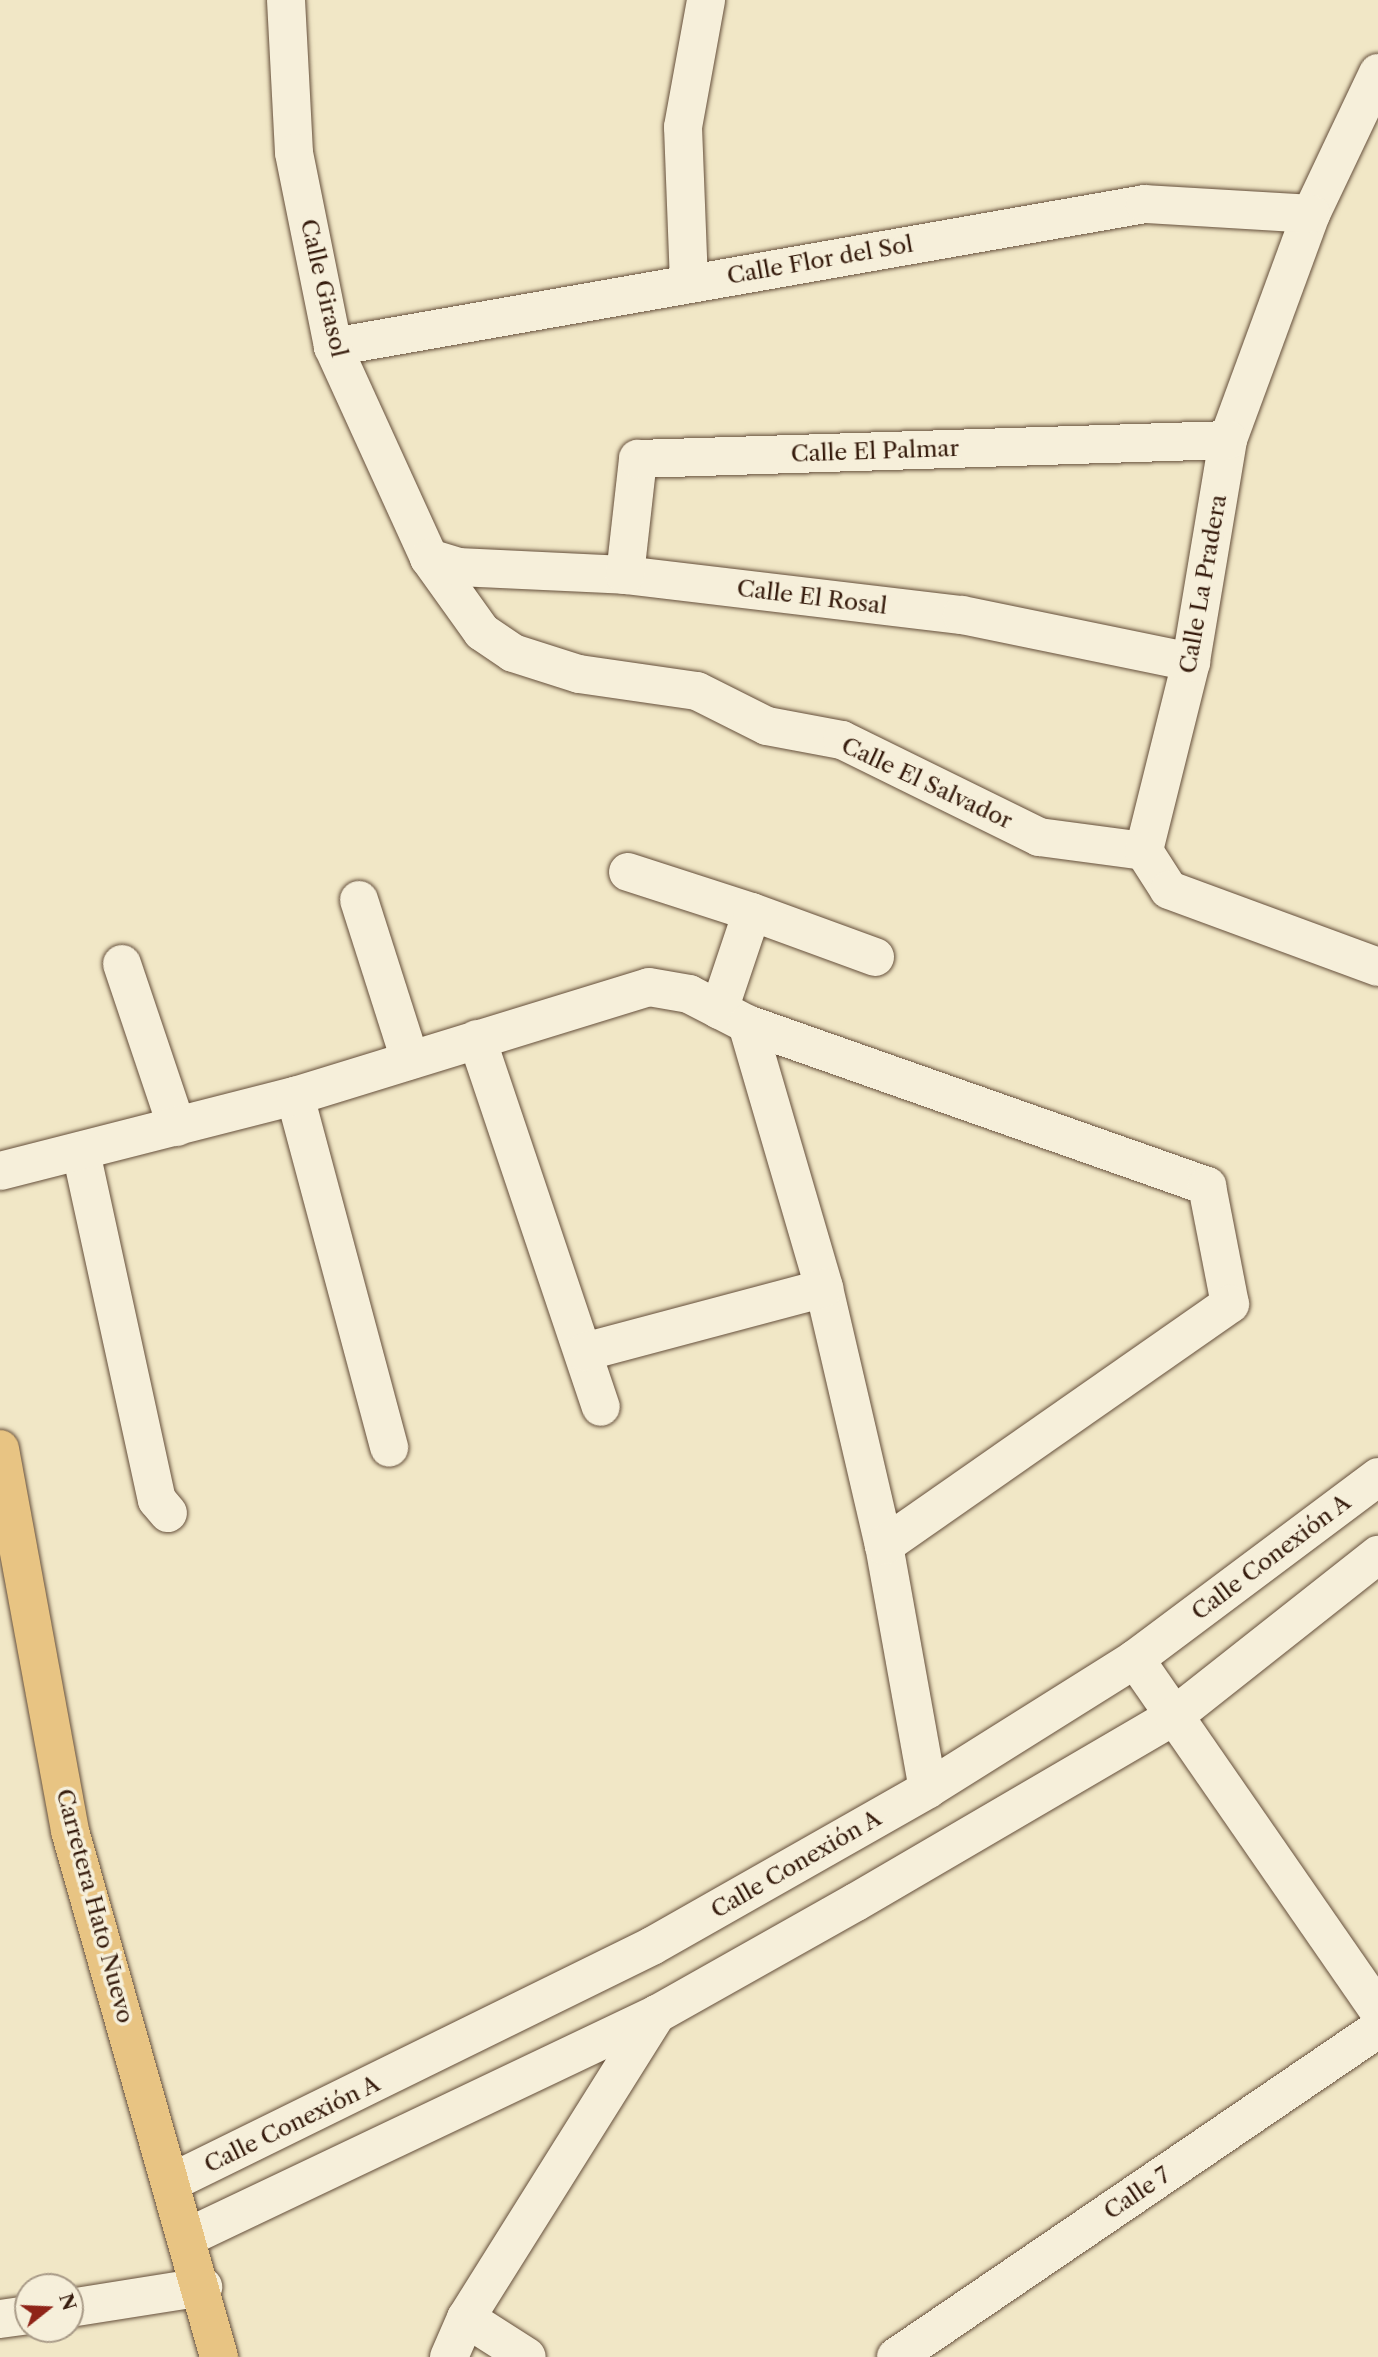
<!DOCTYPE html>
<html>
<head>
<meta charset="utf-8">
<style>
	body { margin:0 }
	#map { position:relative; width:1378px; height:2357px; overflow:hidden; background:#f1e7c6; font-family:"Libre Caslon Text",serif }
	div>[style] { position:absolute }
	.roads { filter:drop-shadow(0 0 2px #654f3b) drop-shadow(0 0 2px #654f3b) }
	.minor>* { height:38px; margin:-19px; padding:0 19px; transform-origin:19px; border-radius:19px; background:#f6efda }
	.major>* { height:38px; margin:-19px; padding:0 19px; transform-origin:19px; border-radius:19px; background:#e8c483 }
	span { translate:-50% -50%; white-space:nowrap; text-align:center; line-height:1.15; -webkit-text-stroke:7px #f6efda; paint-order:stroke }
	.street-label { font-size:23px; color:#361c0d }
	.north { position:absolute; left:14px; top:2273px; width:70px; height:70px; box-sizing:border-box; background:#f6efda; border:2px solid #a99b88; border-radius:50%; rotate:72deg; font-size:19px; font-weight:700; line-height:28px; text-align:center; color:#361c0d }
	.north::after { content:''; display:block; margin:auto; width:24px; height:32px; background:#8f2418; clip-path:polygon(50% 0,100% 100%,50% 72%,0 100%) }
</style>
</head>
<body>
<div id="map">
	<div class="roads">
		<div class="minor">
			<i style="left:286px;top:0;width:153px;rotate:87deg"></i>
			<i style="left:294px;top:153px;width:198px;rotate:78.6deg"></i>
			<i style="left:333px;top:347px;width:232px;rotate:65.5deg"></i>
			<i style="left:429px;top:558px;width:91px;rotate:54.4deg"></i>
			<i style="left:482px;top:632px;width:37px;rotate:34deg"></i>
			<i style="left:513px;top:653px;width:69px;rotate:17.7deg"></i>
			<i style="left:579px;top:674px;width:119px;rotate:8.2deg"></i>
			<i style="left:697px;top:691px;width:78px;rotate:26.6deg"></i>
			<i style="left:767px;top:726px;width:76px;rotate:10.6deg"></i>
			<i style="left:842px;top:740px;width:220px;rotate:26.2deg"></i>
			<i style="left:1039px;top:837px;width:106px;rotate:7.6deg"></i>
			<i style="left:1378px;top:73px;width:156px;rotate:115.4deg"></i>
			<i style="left:1311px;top:214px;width:241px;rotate:110.2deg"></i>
			<i style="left:1228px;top:440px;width:225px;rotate:99.5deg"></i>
			<i style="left:1191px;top:662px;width:195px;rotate:104deg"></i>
			<i style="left:1144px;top:851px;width:46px;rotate:57.3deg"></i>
			<i style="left:1169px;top:890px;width:223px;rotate:20.2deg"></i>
			<i style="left:689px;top:283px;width:156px;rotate:-92.2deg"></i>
			<i style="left:683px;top:127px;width:129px;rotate:-79.7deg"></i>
			<i style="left:333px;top:347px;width:824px;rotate:-9.99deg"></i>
			<i style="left:1145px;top:204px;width:166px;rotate:3.4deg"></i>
			<i style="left:429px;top:558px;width:30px;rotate:17deg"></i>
			<i style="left:458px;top:567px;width:167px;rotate:2.7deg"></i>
			<i style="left:625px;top:575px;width:339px;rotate:6.8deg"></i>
			<i style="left:962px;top:615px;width:234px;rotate:11.6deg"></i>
			<i style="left:625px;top:575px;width:117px;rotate:-83.6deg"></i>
			<i style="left:638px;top:459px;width:590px;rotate:-1.84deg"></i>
			<i style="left:628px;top:872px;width:130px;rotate:17.9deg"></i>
			<i style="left:359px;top:900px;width:168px;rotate:72.3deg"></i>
			<i style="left:122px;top:964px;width:172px;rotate:71.4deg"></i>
			<i style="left:719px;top:1010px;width:103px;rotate:-71.4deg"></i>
			<i style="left:752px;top:912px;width:131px;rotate:20.1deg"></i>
			<i style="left:747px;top:1024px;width:275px;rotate:73.7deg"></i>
			<i style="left:824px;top:1288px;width:264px;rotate:76.9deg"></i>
			<i style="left:884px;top:1545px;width:248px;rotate:79.8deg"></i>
			<i style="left:477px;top:1039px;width:388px;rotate:71.4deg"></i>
			<i style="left:295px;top:1096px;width:364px;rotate:75deg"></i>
			<i style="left:81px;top:1152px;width:356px;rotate:77.7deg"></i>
			<i style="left:157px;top:1500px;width:17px;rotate:50deg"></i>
			<i style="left:0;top:1171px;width:304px;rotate:-14.3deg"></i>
			<i style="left:295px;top:1096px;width:370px;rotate:-17.1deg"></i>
			<i style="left:649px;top:987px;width:41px;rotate:9.9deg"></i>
			<i style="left:689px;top:994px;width:65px;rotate:27.3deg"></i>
			<i style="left:747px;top:1024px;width:488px;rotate:19.4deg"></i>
			<i style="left:1207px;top:1186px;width:120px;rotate:79deg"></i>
			<i style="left:1230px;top:1304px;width:422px;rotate:145.1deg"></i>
			<i style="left:584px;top:1352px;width:248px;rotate:-14.9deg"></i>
			<i style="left:1135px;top:1659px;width:427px;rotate:55.3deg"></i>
			<i style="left:172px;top:2182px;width:535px;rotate:-26.18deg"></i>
			<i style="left:652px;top:1946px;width:318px;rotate:-29.6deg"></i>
			<i style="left:928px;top:1789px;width:244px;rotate:-32.1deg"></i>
			<i style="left:1135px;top:1659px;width:304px;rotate:-36.8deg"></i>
			<i style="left:188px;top:2237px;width:519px;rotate:-25.43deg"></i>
			<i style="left:657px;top:2014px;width:228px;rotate:-29.4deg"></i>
			<i style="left:856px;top:1902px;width:368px;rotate:-30.3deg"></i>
			<i style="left:1174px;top:1716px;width:260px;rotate:-38.3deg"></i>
			<i style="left:70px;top:2308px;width:135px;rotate:-9deg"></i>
			<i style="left:466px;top:2318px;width:72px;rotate:32.6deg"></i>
			<i style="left:0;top:2319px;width:28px;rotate:-8deg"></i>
			<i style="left:449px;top:2357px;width:43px;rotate:-66.4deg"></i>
			<i style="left:466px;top:2318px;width:359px;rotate:-57.9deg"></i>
			<i style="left:896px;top:2357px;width:583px;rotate:-34.24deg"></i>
		</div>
		<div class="major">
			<i style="left:0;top:1449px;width:388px;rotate:79.6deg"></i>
			<i style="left:70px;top:1831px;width:547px;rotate:74.18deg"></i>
		</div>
	</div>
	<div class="street-label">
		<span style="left:820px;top:260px;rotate:-10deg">Calle Flor del Sol</span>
		<span style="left:324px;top:288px;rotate:77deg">Calle Girasol</span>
		<span style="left:875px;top:451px;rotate:-2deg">Calle El Palmar</span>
		<span style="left:1203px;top:584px;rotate:-80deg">Calle La Pradera</span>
		<span style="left:812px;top:597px;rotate:7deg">Calle El Rosal</span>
		<span style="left:927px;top:783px;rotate:25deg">Calle El Salvador</span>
		<span style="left:1271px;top:1557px;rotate:-37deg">Calle Conexión A</span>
		<span style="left:796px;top:1864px;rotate:-30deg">Calle Conexión A</span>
		<span style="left:95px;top:1906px;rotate:75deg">Carretera Hato Nuevo</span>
		<span style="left:292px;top:2124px;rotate:-26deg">Calle Conexión A</span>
		<span style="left:1137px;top:2193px;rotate:-34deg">Calle 7</span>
	</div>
	<div class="north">N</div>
</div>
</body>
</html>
